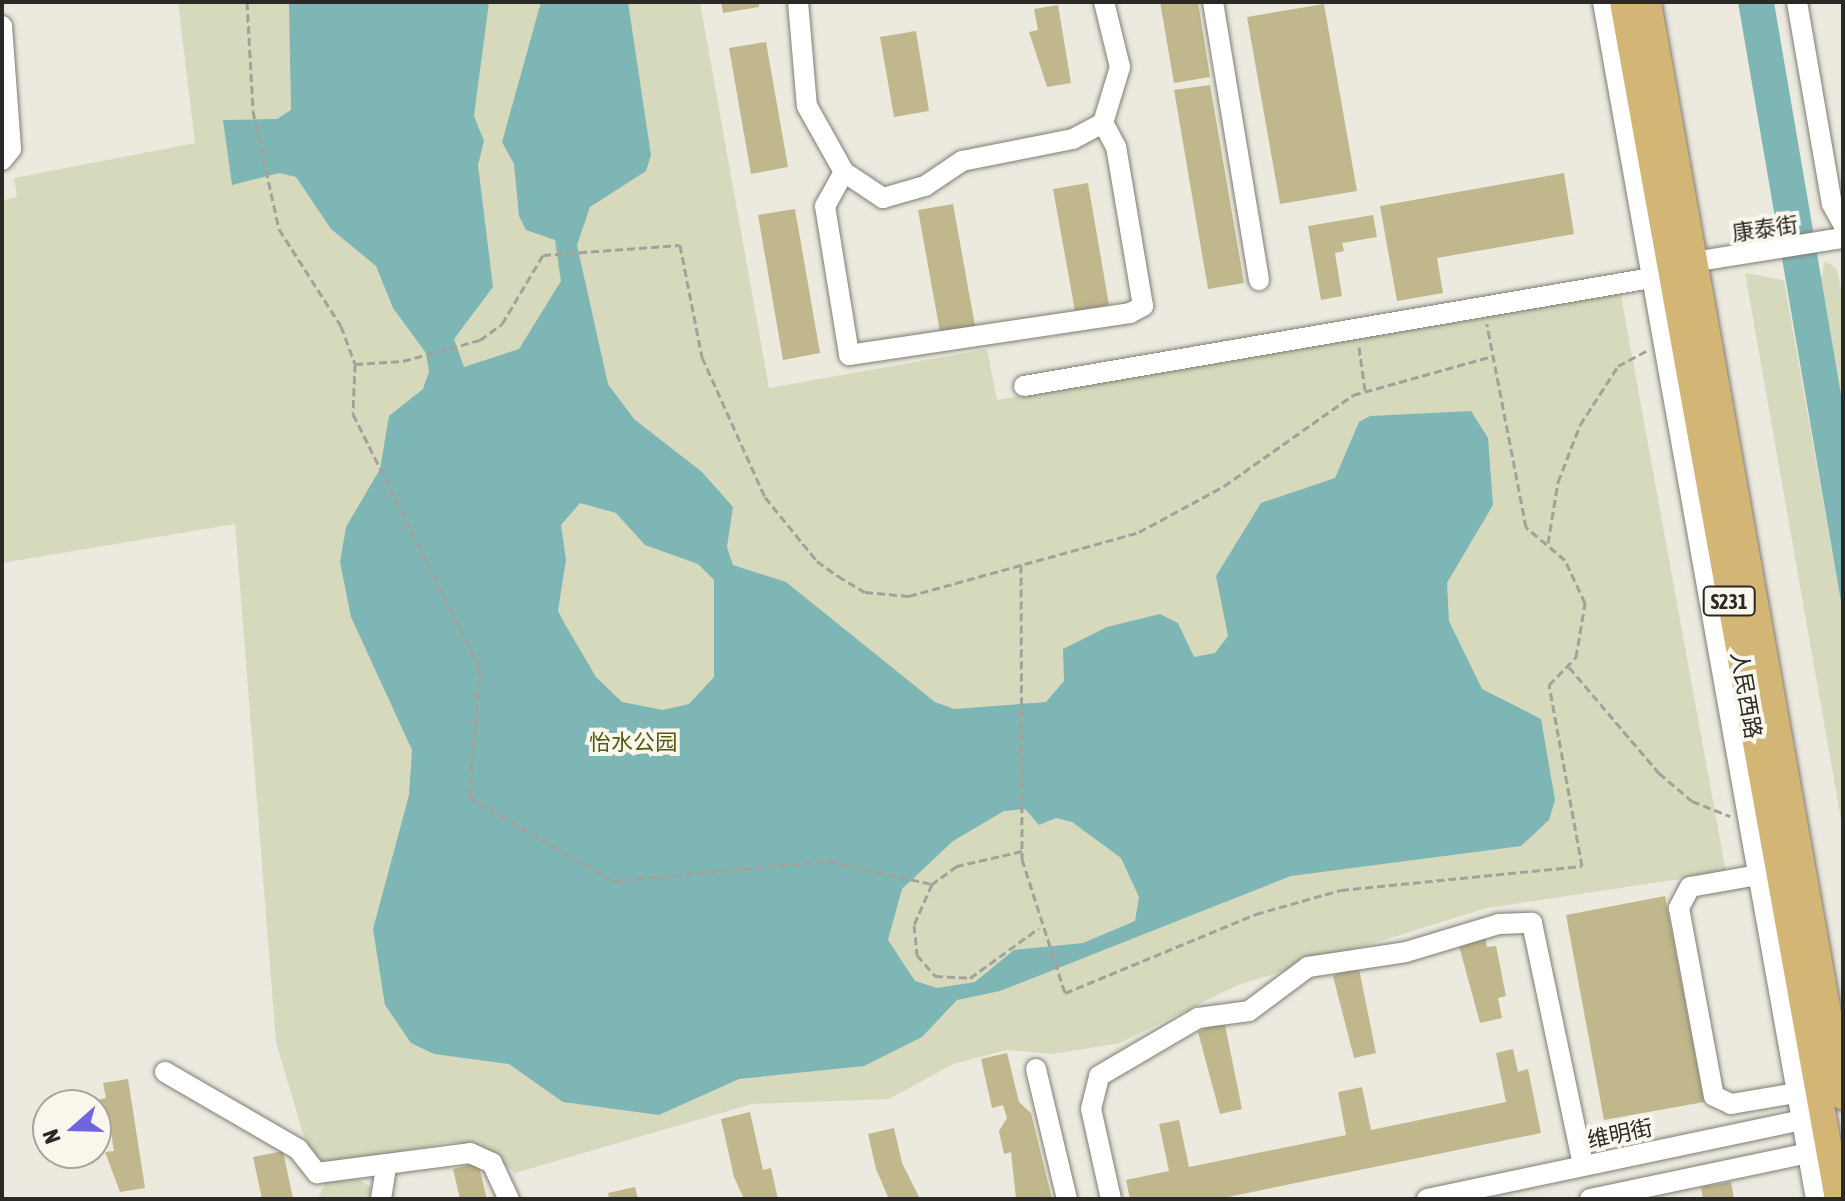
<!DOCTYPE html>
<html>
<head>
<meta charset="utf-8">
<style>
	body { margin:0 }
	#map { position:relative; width:1845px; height:1201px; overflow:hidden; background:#eceadf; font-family:"Asap Condensed","Noto Sans SC",sans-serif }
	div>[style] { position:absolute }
	.green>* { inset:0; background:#d7d9bd }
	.water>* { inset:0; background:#7eb6b6 }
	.building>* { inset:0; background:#c1b78c }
	.path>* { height:3px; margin-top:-1.5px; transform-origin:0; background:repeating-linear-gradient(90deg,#a3a199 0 8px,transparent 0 12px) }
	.roads { filter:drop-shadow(0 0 2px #7f7d73) drop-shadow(0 0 2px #7f7d73) }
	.minor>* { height:20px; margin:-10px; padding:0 10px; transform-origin:10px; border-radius:10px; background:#fff }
	.major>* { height:26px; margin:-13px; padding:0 13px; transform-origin:13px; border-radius:13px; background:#d3b576 }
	span { translate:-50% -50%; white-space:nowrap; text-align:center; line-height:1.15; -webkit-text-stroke:8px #f9f7ec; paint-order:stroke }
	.shield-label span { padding:2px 6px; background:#f9f7ec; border:2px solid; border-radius:6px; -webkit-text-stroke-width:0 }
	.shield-label { font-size:20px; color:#2a2925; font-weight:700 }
	.street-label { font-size:22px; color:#2a2925 }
	.park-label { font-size:22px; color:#565811 }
	.frame { position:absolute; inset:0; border:4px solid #2a2925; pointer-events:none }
	.north { position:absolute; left:32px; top:1089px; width:80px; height:80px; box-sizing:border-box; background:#f9f7ec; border:2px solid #a6a59c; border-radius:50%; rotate:250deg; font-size:22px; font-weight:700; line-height:32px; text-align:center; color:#2a2925 }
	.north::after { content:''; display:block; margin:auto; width:28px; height:36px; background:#6e65df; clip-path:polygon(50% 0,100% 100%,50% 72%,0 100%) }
</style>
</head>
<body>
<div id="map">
	<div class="green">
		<i style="clip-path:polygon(178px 2px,700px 2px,769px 388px,987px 349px,997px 400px,1620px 290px,1726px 872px,1487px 908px,1238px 985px,1120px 1043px,1053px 1054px,1007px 1050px,953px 1064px,889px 1099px,752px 1104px,515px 1173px,481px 1145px,449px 1142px,326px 1167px,307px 1147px,276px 1042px,235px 524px,2px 563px,2px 201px,17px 197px,14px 178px,195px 143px)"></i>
		<i style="clip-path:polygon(1825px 261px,1837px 269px,1843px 301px,1843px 406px,1821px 279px)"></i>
		<i style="clip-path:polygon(1745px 273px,1784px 280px,1843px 614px,1843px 831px)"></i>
		<i style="clip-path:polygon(327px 1179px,359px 1180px,371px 1187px,370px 1199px,318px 1199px)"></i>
	</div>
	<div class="water">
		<i style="clip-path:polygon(evenodd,289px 2px,489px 2px,474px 116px,484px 141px,478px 165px,493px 287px,454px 339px,464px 367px,519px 349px,561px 281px,555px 240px,526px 230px,519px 216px,514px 164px,502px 142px,541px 2px,628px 2px,651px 155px,646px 171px,590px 207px,577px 245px,608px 384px,634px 419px,702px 472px,733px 507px,727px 547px,733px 565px,786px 582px,935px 702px,954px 709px,1046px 702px,1064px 681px,1063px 649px,1107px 627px,1160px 614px,1178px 623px,1194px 657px,1215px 653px,1228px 636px,1216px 576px,1261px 503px,1335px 478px,1359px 422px,1370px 416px,1471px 411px,1488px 438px,1493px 505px,1447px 583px,1449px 621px,1482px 689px,1541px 719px,1555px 800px,1549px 820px,1521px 846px,1291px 876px,1000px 991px,957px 1000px,922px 1037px,864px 1066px,739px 1079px,659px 1115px,563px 1102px,509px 1064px,434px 1054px,411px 1043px,385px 1005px,373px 929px,409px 795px,412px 750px,351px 617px,340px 562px,346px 527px,380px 469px,389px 416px,423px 389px,429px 372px,426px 353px,393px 308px,376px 266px,331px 229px,296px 177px,279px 173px,232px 185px,223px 120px,277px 119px,291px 110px,289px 2px,580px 503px,616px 513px,645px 545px,698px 564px,714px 580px,714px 677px,689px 704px,663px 710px,622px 702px,596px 677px,566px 626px,558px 611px,566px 560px,561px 525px,580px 503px,289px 2px,1025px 809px,1039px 825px,1056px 818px,1072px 822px,1121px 858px,1139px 897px,1135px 921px,1083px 943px,1014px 950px,975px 982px,937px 988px,915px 981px,888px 940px,902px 889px,953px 841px,1004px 811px,1025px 809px)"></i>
		<i style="clip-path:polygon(1738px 2px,1774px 2px,1843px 406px,1843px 614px)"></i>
	</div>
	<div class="building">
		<i style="clip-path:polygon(721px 2px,759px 2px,759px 7px,723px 13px)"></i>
		<i style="clip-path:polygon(1160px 2px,1198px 2px,1210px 77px,1174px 83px)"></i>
		<i style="clip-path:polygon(1324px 4px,1357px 191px,1280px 204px,1247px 17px)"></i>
		<i style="clip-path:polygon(1058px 5px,1071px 83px,1047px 87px,1029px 32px,1038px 30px,1034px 9px)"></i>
		<i style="clip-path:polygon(916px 31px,929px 111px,894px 117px,880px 37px)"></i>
		<i style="clip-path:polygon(766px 42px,788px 167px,751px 174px,729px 48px)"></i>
		<i style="clip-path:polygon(1210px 85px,1244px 283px,1208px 289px,1174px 90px)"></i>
		<i style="clip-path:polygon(1564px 173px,1574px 234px,1437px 258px,1443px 293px,1397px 301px,1380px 206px)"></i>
		<i style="clip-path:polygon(1088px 183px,1109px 305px,1075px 311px,1053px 189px)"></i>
		<i style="clip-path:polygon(953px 204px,975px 326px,940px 332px,918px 210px)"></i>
		<i style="clip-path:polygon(795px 209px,820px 353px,783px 360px,758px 215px)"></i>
		<i style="clip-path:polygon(1373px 215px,1377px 237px,1342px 243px,1344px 251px,1335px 253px,1342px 296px,1321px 300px,1308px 226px)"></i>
		<i style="clip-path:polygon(1665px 896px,1704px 1102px,1604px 1120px,1566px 915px)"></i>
		<i style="clip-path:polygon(1484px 930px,1487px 947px,1496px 946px,1506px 996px,1498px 998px,1502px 1018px,1480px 1023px,1458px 942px)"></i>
		<i style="clip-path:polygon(1358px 964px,1376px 1053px,1354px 1058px,1333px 976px)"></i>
		<i style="clip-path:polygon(1224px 1020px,1242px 1109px,1220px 1114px,1198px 1032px)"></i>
		<i style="clip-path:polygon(1513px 1049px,1518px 1072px,1528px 1069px,1541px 1133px,1218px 1199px,1130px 1199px,1126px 1180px,1169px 1171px,1159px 1124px,1179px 1120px,1189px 1167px,1346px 1135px,1338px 1092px,1362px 1087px,1371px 1130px,1506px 1102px,1496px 1053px)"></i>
		<i style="clip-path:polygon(1007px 1053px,1019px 1102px,1031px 1113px,1052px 1199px,1016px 1199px,1011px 1152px,1004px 1154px,999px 1131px,1007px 1118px,1003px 1105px,992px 1108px,981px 1059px)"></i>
		<i style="clip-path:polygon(128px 1079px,145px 1188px,120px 1192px,105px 1152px,114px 1151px,108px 1115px,99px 1117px,97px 1100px,106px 1098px,103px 1083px)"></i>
		<i style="clip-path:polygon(750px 1112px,763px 1170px,771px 1168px,778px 1199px,744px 1199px,734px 1177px,721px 1119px)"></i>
		<i style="clip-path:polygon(894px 1128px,902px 1163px,920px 1199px,888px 1197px,876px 1169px,868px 1134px)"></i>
		<i style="clip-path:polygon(283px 1151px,293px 1199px,262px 1199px,253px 1157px)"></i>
		<i style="clip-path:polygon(478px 1163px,487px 1199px,460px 1199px,453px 1169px)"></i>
		<i style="clip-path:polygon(1731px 1182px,1734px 1199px,1703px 1199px,1701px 1187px)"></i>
		<i style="clip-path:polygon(635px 1187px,638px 1199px,609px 1199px,608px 1193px)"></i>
	</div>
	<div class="path">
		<i style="left:247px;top:2px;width:109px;rotate:86.8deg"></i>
		<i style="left:253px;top:111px;width:121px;rotate:77.6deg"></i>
		<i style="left:279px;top:229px;width:115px;rotate:57.4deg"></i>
		<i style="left:341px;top:326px;width:40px;rotate:69.8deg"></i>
		<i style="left:355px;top:364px;width:50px;rotate:92.3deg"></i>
		<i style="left:353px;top:414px;width:285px;rotate:63.5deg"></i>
		<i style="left:480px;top:669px;width:128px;rotate:94.9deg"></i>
		<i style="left:469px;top:797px;width:167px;rotate:30.3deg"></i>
		<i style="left:613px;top:881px;width:217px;rotate:-5.3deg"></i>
		<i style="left:829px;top:861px;width:106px;rotate:12.6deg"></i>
		<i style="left:1359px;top:347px;width:43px;rotate:82.1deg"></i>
		<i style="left:355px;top:364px;width:48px;rotate:-3.6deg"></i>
		<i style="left:403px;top:361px;width:80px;rotate:-15.3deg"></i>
		<i style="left:480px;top:340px;width:27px;rotate:-36deg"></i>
		<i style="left:502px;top:324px;width:80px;rotate:-59.3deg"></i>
		<i style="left:543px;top:255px;width:137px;rotate:-4.2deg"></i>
		<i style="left:680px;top:245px;width:114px;rotate:78.9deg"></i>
		<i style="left:702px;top:357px;width:154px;rotate:65.8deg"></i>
		<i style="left:765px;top:497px;width:82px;rotate:50.9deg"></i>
		<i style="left:817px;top:561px;width:26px;rotate:36deg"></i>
		<i style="left:838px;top:576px;width:31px;rotate:31deg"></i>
		<i style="left:865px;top:592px;width:44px;rotate:5.2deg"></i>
		<i style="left:909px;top:596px;width:239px;rotate:-15.5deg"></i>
		<i style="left:1139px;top:532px;width:97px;rotate:-28.4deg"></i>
		<i style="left:1224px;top:486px;width:158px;rotate:-35.2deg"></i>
		<i style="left:1353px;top:395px;width:145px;rotate:-15.6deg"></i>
		<i style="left:1548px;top:543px;width:62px;rotate:-80.7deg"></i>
		<i style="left:1558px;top:482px;width:61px;rotate:-68.9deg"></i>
		<i style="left:1580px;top:425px;width:70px;rotate:-57.2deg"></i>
		<i style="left:1618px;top:366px;width:34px;rotate:-28deg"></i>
		<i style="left:1021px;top:565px;width:294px;rotate:89.8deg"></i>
		<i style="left:1022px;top:859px;width:141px;rotate:72.2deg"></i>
		<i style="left:1065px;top:993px;width:207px;rotate:-22.5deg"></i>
		<i style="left:1256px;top:914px;width:88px;rotate:-15.8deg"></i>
		<i style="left:1341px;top:890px;width:242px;rotate:-5.7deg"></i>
		<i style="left:1582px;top:866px;width:184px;rotate:-100.3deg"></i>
		<i style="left:1549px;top:685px;width:39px;rotate:-46deg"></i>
		<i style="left:1576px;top:657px;width:55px;rotate:-80.5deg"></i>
		<i style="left:1585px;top:603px;width:47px;rotate:-114.9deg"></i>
		<i style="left:1565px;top:560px;width:51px;rotate:-139.8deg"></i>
		<i style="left:1526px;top:527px;width:207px;rotate:-100.9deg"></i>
		<i style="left:1569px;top:667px;width:139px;rotate:49.7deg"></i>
		<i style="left:1659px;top:773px;width:43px;rotate:40.3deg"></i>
		<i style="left:1692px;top:801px;width:41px;rotate:21.5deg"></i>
		<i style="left:1022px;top:851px;width:67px;rotate:167deg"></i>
		<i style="left:957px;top:866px;width:31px;rotate:144deg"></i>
		<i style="left:932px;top:884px;width:45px;rotate:113.7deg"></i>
		<i style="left:914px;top:925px;width:30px;rotate:84deg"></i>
		<i style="left:917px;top:955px;width:28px;rotate:49deg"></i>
		<i style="left:935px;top:976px;width:35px;rotate:3deg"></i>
		<i style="left:970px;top:978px;width:85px;rotate:-35.9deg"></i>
	</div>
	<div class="roads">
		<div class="minor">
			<i style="left:798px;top:2px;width:104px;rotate:85.1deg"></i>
			<i style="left:807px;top:106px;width:76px;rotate:60.7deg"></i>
			<i style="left:844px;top:172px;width:47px;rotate:33.7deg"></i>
			<i style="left:883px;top:198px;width:44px;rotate:-15.9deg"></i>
			<i style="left:925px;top:186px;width:45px;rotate:-34deg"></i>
			<i style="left:962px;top:161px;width:113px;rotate:-11.2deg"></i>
			<i style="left:1073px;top:139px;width:34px;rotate:-28deg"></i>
			<i style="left:1103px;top:123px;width:59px;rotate:-73.1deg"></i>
			<i style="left:1120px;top:67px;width:67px;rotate:-103.8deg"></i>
			<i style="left:1213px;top:2px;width:282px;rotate:80.6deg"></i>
			<i style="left:1603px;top:2px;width:1216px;rotate:79.91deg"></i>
			<i style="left:1797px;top:2px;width:205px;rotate:80.2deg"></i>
			<i style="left:1832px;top:204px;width:23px;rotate:61deg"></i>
			<i style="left:2px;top:26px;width:123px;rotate:85.8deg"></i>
			<i style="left:11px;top:149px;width:14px;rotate:129deg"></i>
			<i style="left:844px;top:172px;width:39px;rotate:119deg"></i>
			<i style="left:825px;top:206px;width:151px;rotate:80.8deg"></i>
			<i style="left:849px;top:355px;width:284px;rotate:-8.5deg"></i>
			<i style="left:1130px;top:313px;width:15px;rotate:-28deg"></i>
			<i style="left:1143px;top:306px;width:161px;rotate:-99.6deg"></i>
			<i style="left:1116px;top:147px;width:27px;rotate:-118deg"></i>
			<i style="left:1693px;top:262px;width:152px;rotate:-9.1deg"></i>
			<i style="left:1024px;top:386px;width:636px;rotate:-9.77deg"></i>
			<i style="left:1758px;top:875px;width:69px;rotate:170deg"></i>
			<i style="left:1690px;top:887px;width:24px;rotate:118deg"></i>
			<i style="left:1679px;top:908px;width:191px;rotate:79.5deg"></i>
			<i style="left:1714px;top:1096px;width:19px;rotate:25deg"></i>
			<i style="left:1731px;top:1104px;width:66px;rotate:-9.6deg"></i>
			<i style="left:1036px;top:1069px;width:134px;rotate:76.6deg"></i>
			<i style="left:165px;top:1072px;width:154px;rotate:30.1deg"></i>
			<i style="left:298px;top:1149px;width:31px;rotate:52deg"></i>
			<i style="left:317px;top:1173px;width:154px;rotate:-7.4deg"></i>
			<i style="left:470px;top:1153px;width:24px;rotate:24deg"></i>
			<i style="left:492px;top:1163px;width:40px;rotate:65deg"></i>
			<i style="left:381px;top:1199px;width:32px;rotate:-81deg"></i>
			<i style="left:1111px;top:1199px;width:92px;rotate:-102.5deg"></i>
			<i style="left:1091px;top:1109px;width:34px;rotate:-76deg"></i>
			<i style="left:1099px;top:1076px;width:115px;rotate:-30.4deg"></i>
			<i style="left:1198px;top:1018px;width:51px;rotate:-7.8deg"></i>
			<i style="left:1249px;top:1011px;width:74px;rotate:-36.7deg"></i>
			<i style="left:1308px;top:967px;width:99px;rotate:-8.7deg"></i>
			<i style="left:1406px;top:952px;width:97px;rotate:-16.8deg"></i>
			<i style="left:1499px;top:924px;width:33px;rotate:-2deg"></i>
			<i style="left:1532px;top:923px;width:248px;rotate:78.1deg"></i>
			<i style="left:1427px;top:1199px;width:392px;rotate:-11.9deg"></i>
			<i style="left:1590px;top:1199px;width:232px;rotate:-11.9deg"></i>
		</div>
		<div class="major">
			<i style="left:1623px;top:2px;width:1216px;rotate:79.82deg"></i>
			<i style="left:1648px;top:2px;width:1112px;rotate:79.9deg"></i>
		</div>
	</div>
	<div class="shield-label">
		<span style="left:1729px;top:601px">S231</span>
	</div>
	<div class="street-label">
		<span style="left:1765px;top:229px;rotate:-8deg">康泰街</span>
		<span style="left:1746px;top:695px;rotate:80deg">人民西路</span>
		<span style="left:1620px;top:1134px;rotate:-12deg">维明街</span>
	</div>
	<div class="park-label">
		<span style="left:633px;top:743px">怡水公园</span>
	</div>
	<div class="frame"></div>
	<div class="north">N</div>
</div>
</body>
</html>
